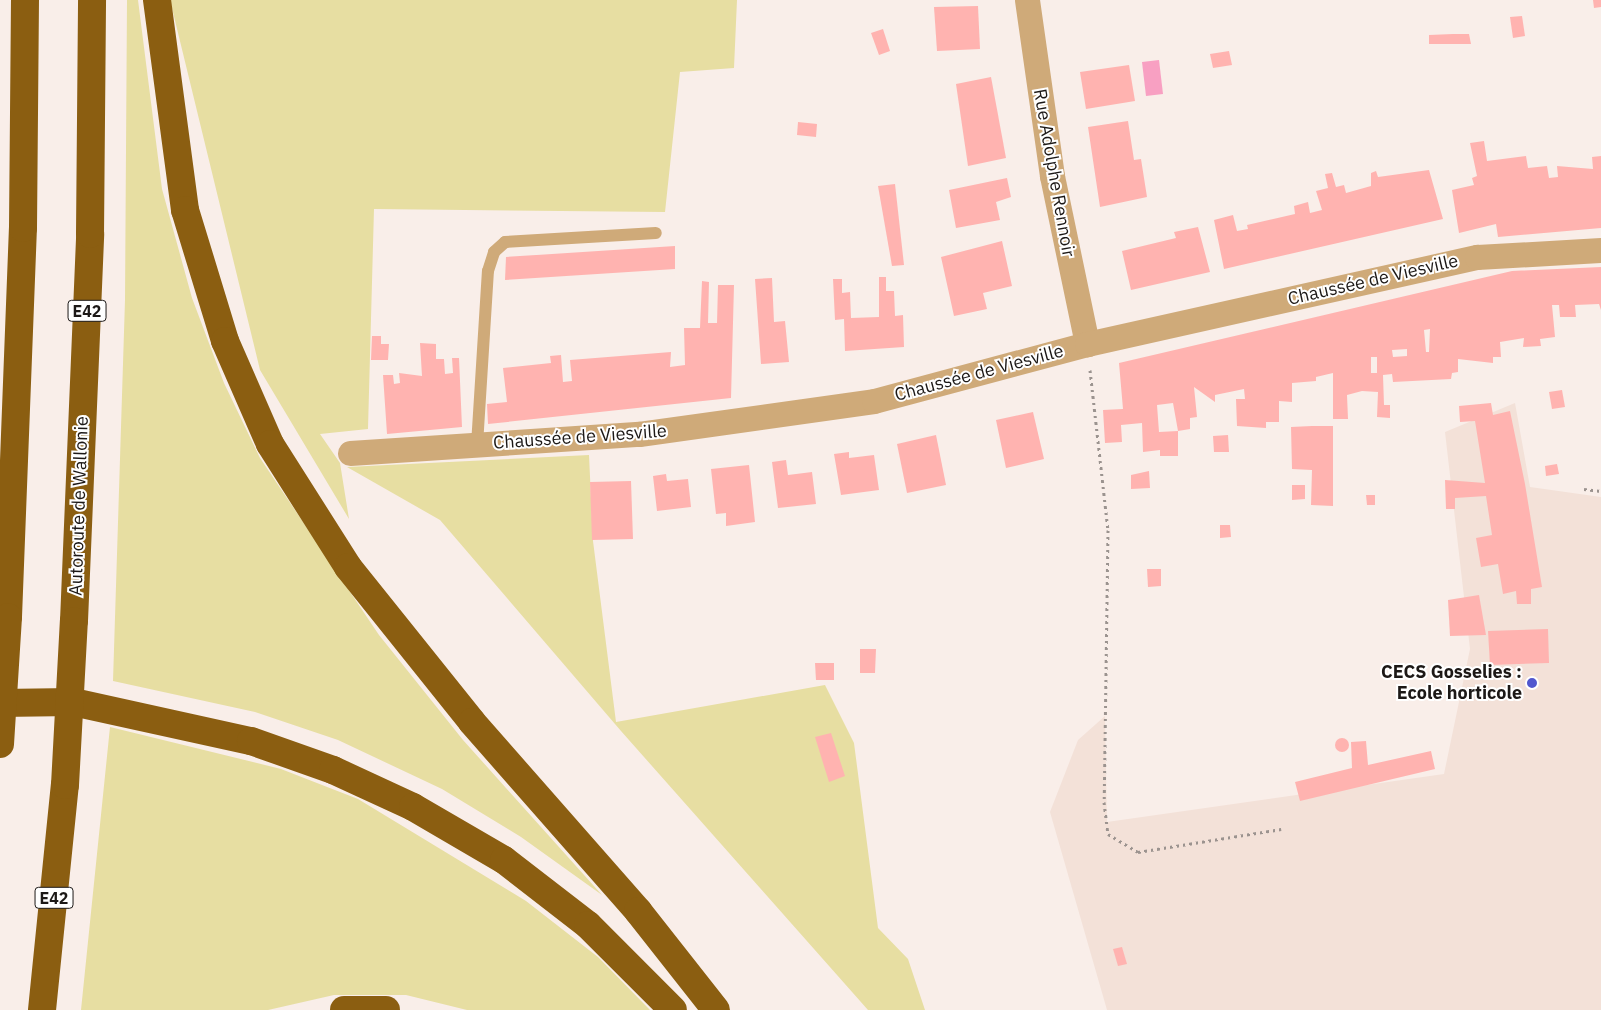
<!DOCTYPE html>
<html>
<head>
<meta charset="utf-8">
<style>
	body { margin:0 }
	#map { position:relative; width:1601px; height:1010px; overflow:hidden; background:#f9eee9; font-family:"IBM Plex Sans",sans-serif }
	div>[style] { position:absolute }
	.built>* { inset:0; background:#f3e1d8 }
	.green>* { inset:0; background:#e7dea2 }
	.water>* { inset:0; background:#f8a0c2 }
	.building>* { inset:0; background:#ffb3b0 }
	.round { border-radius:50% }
	.path>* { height:3px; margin-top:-1.5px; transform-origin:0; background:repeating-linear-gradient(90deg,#9b938f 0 2.5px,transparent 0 6.5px) }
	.lane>* { height:12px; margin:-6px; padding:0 6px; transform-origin:6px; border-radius:6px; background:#cfaa79 }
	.street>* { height:25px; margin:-12.5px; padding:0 12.5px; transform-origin:12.5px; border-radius:12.5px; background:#cfaa79 }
	.highway>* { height:28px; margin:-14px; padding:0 14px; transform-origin:14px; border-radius:14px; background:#8b5e11 }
	.highway-bridge>* { height:28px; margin:-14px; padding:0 14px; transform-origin:14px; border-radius:14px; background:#8b5e11 }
	.dots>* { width:14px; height:14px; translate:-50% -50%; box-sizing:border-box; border:2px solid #fff; border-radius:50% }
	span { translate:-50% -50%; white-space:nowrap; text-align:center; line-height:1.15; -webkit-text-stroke:4px #fff; paint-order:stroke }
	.shield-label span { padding:1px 4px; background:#fff; border:1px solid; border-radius:4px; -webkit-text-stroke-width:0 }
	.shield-label { font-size:16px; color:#1c1816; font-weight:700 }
	.street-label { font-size:18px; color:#1c1816 }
	.poi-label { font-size:18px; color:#1c1816; font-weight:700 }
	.right { translate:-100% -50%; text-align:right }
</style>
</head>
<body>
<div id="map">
	<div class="built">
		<i style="clip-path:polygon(1515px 403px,1530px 487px,1601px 497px,1601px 1010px,1107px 1010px,1050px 812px,1078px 740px,1105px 716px,1107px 822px,1444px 774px,1470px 649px,1445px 432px)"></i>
	</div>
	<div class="green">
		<i style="clip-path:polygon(127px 0,138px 0,162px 189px,192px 298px,224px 383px,260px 458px,379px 635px,463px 740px,602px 895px,521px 837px,442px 789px,338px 740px,255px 712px,113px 681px,125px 300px)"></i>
		<i style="clip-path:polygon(170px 0,737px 0,734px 68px,680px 72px,665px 212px,374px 209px,368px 429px,320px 434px,340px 463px,349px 519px,260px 370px)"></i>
		<i style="clip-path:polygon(589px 455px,593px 541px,616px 722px,825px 685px,854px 743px,878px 928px,908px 959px,925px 1010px,868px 1010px,621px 731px,440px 520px,347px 467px)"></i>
		<i style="clip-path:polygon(110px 727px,281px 769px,358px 799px,526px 901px,598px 957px,650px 1010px,467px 1010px,406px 995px,334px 995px,268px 1010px,81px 1010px)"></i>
	</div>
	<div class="water">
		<i style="clip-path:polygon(1159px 60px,1163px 94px,1146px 96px,1142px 62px)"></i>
	</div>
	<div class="building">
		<i style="clip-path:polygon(1593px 0,1601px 0,1601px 7px,1594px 8px)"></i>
		<i style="clip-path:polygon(978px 6px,980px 49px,937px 51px,934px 7px)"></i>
		<i style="clip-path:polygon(1522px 16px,1525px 36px,1513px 38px,1510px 17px)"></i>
		<i style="clip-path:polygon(883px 29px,890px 51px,879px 55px,871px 33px)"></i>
		<i style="clip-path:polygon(1453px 34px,1469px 34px,1471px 44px,1429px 44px,1429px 35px)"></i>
		<i style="clip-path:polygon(1229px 51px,1232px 65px,1213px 68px,1210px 54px)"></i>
		<i style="clip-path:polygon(1129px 65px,1135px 101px,1086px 109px,1080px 72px)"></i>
		<i style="clip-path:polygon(991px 77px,1006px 158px,968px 166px,956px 84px)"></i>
		<i style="clip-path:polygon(1128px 121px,1134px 160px,1141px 159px,1147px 197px,1100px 207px,1088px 127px)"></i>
		<i style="clip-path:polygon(798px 122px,817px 124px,816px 137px,797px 135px)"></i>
		<i style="clip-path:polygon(1484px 141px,1487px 161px,1526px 156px,1528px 168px,1547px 166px,1549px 178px,1558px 177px,1557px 166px,1593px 169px,1592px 157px,1601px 156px,1601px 228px,1498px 237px,1496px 224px,1459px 233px,1452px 190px,1474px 185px,1472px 178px,1477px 176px,1470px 143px)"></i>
		<i style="clip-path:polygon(1429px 170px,1443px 219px,1224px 269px,1214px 220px,1233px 215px,1237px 231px,1248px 229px,1247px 225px,1295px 214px,1294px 206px,1308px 202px,1310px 213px,1322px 210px,1316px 191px,1328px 188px,1325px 174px,1332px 173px,1336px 187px,1344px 185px,1346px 193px,1371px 186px,1371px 173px,1376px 171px,1378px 177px)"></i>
		<i style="clip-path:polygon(1007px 178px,1011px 197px,996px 202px,1000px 220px,956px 228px,949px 190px)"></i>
		<i style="clip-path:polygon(895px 184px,904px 265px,892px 266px,878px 186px)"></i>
		<i style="clip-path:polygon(1198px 227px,1210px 272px,1131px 290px,1122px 251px,1176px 238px,1174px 232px)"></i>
		<i style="clip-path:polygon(1002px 241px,1012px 286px,983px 293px,987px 309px,954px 316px,941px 257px)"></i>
		<i style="clip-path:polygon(675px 246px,675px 269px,505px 280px,506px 257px)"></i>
		<i style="clip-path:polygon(evenodd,1601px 267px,1601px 310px,1599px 304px,1575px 305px,1576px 317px,1560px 317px,1559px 305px,1552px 305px,1555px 337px,1540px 339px,1541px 346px,1523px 347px,1524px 338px,1500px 342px,1501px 357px,1493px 357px,1493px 363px,1458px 359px,1458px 372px,1452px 373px,1451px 379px,1393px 382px,1392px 374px,1383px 375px,1384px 405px,1390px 405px,1390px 418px,1377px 417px,1378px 392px,1362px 391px,1347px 395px,1348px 419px,1333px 419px,1333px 373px,1316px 377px,1316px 381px,1292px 383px,1292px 402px,1279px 401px,1279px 422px,1266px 422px,1266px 428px,1237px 426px,1236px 399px,1245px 399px,1244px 389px,1215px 395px,1215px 402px,1194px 387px,1197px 417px,1190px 418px,1190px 429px,1178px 431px,1173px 403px,1157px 405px,1159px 432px,1178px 431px,1178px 456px,1160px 456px,1160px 450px,1143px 452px,1142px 423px,1121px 425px,1122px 442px,1105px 443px,1103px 410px,1123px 409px,1119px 363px,1512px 271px,1601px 267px,1430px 329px,1429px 352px,1426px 352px,1424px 330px,1430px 329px,1601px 267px,1407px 349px,1407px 356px,1393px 357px,1392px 350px,1407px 349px,1601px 267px,1371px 357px,1377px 357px,1377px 373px,1371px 373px,1371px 357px)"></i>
		<i style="clip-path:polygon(879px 277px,886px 277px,886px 291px,894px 291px,895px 316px,903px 315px,904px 347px,845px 351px,844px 319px,835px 320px,833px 279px,842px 279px,842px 293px,850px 292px,851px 318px,879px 317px)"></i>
		<i style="clip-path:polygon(772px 278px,774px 322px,785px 321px,789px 362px,761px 364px,755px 279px)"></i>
		<i style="clip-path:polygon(702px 281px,709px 282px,708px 323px,717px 323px,718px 285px,734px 285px,731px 398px,488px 424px,487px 404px,507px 402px,503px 368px,551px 363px,550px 356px,561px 355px,563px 382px,572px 381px,570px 360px,671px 352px,670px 367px,685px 365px,684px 328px,700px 328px)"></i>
		<i style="clip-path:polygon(372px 336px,381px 336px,381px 344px,389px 344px,388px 360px,371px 360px)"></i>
		<i style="clip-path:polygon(420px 343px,436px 344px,436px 359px,444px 359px,445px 374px,453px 373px,452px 358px,459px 358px,462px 427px,387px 434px,383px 375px,393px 375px,394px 384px,400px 383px,399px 373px,422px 376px)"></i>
		<i style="clip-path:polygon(1562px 390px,1565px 407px,1552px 409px,1549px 392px)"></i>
		<i style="clip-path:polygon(1491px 403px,1493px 415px,1510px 411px,1525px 484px,1542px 587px,1531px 589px,1531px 604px,1517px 604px,1516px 591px,1503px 594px,1498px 564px,1481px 567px,1476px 538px,1492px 535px,1486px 496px,1455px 498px,1455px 509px,1446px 509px,1445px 480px,1485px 483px,1475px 421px,1460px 422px,1459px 406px)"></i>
		<i style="clip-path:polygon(1033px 412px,1044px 459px,1006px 468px,996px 420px)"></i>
		<i style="clip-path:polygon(1312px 426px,1333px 426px,1333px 506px,1311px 505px,1312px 470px,1292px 469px,1291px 427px)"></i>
		<i style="clip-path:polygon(936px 435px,946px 485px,907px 493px,897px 444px)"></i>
		<i style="clip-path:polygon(1228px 435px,1229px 452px,1214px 452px,1213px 436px)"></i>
		<i style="clip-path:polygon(849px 452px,849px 458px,874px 455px,879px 490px,841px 495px,834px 454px)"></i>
		<i style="clip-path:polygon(786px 460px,788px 475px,812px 472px,816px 504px,778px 508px,772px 462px)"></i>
		<i style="clip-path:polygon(1557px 464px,1559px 474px,1546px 476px,1545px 466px)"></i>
		<i style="clip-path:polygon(749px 465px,755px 522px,726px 526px,726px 513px,716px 514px,711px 469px)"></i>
		<i style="clip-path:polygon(1149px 471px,1150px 488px,1131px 489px,1131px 475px)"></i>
		<i style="clip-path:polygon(666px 474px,667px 481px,688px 479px,691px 507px,657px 511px,653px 476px)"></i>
		<i style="clip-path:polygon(631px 481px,633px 539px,592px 540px,590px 482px)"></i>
		<i style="clip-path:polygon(1292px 485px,1305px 485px,1305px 499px,1292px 500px)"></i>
		<i style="clip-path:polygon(1366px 495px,1375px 495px,1375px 505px,1367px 505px)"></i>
		<i style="clip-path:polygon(1220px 525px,1230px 525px,1231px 537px,1220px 538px)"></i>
		<i style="clip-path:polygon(1147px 569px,1161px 569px,1161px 586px,1148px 587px)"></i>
		<i style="clip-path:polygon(1479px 595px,1486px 635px,1450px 636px,1448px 600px)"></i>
		<i style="clip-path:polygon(1548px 629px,1549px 663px,1490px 665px,1488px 631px)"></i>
		<i style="clip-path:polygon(860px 649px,876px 649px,875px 673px,860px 673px)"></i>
		<i style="clip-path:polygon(815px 663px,834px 663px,834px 680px,816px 680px)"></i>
		<i style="clip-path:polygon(831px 733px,845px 776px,829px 782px,815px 737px)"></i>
		<i class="round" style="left:1335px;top:738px;width:14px;height:14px"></i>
		<i style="clip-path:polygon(1366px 741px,1368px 765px,1431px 751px,1435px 769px,1300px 801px,1295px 782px,1352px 768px,1351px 742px)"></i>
		<i style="clip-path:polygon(1122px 947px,1127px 964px,1118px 966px,1113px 949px)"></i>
	</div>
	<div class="path">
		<i style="left:1090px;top:370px;width:161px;rotate:83.6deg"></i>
		<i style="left:1108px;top:530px;width:272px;rotate:90.8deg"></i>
		<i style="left:1104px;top:802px;width:32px;rotate:83deg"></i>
		<i style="left:1108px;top:834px;width:35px;rotate:31deg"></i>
		<i style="left:1138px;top:852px;width:145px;rotate:-9.1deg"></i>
		<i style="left:1584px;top:489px;width:17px;rotate:7deg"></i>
	</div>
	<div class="lane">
		<i style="left:477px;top:445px;width:174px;rotate:-86.4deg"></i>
		<i style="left:488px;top:271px;width:20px;rotate:-72deg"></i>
		<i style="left:494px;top:252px;width:15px;rotate:-42deg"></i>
		<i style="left:505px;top:242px;width:151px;rotate:-3.4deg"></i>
	</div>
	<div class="street">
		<i style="left:1027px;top:0;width:178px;rotate:81.9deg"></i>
		<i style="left:1052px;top:176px;width:172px;rotate:78.2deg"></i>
		<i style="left:350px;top:453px;width:290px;rotate:-3.8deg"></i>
		<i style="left:639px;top:434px;width:237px;rotate:-8deg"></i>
		<i style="left:874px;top:401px;width:220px;rotate:-15deg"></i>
		<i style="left:1087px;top:344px;width:400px;rotate:-12.6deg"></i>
		<i style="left:1477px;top:257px;width:124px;rotate:-3.2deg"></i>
	</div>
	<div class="highway">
		<i style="left:157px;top:0;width:212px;rotate:82.4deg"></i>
		<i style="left:185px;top:210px;width:137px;rotate:73deg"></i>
		<i style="left:225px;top:341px;width:112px;rotate:66.4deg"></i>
		<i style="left:270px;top:444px;width:146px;rotate:57.6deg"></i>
		<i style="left:348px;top:567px;width:198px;rotate:51.3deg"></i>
		<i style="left:472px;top:722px;width:252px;rotate:48.7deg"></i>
		<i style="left:638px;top:911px;width:126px;rotate:51.8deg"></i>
		<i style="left:8px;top:617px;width:389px;rotate:-87.8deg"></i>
		<i style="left:23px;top:228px;width:228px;rotate:-89.5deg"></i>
		<i style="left:74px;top:621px;width:387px;rotate:-87.6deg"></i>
		<i style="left:90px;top:234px;width:234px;rotate:-89.5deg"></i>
		<i style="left:0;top:703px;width:73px;rotate:-0.8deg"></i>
		<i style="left:73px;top:702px;width:182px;rotate:12.4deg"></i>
		<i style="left:251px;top:741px;width:87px;rotate:19.5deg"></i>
		<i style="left:333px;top:770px;width:88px;rotate:24.8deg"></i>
		<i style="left:413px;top:807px;width:105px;rotate:30.2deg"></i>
		<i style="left:504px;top:860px;width:106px;rotate:37.7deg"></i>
		<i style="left:588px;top:925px;width:120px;rotate:45deg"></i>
		<i style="left:42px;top:1010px;width:226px;rotate:-84.2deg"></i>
		<i style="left:344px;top:1010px;width:42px"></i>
	</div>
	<div class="highway-bridge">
		<i style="left:0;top:744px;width:127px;rotate:-86.4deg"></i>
		<i style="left:65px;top:785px;width:164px;rotate:-86.9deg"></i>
	</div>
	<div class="dots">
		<i style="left:1532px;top:683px;background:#5157ce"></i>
	</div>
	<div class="shield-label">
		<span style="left:87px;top:311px">E42</span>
		<span style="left:54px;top:898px">E42</span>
	</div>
	<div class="street-label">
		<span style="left:1054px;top:173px;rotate:80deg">Rue Adolphe Rennoir</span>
		<span style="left:1373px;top:280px;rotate:-13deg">Chaussée de Viesville</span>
		<span style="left:979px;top:373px;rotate:-15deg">Chaussée de Viesville</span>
		<span style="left:580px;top:437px;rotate:-4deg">Chaussée de Viesville</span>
		<span style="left:79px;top:506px;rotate:-88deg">Autoroute de Wallonie</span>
	</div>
	<div class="poi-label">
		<span class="right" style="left:1522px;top:683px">CECS Gosselies :<br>Ecole horticole</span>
	</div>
</div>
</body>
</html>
